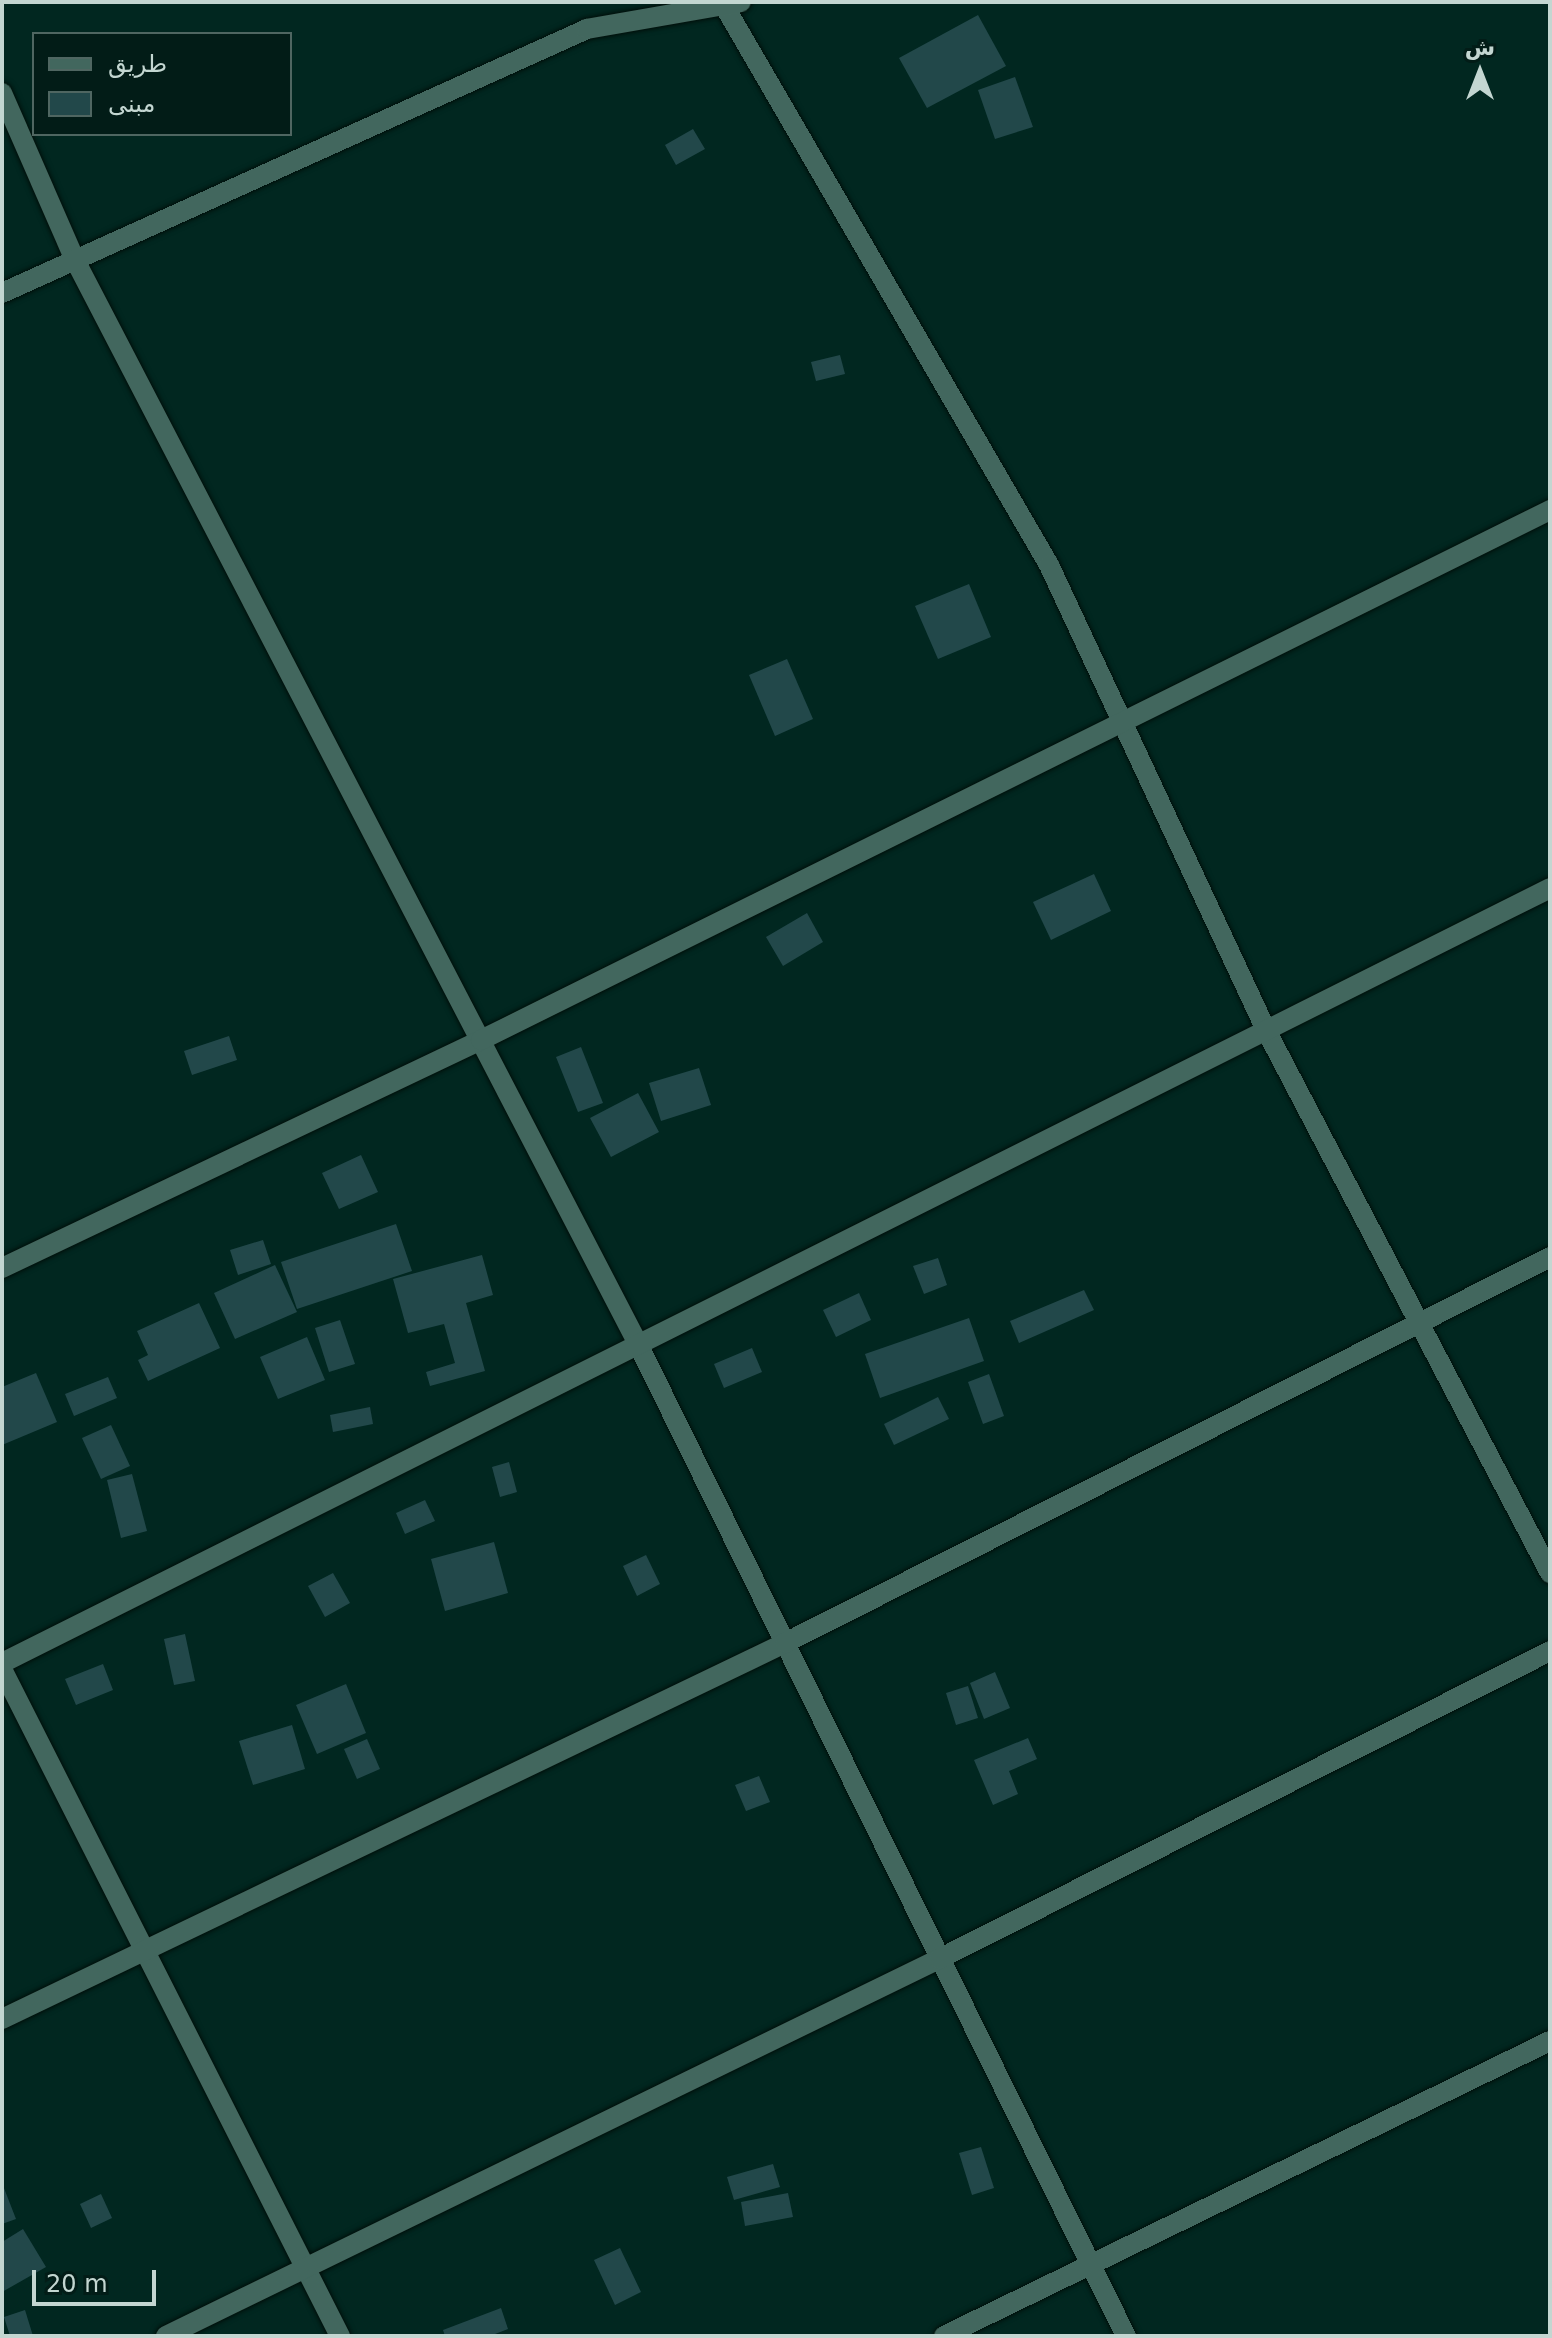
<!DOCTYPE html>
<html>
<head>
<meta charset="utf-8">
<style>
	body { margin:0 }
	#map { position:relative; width:1552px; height:2338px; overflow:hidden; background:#012720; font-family:"DejaVu Sans",Vazirmatn,sans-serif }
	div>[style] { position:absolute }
	.building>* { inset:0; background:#22484a }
	.roads { filter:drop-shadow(0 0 2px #000f0a) drop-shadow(0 0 2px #000f0a) }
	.minor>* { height:20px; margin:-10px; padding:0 10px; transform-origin:10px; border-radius:10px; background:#42675e }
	span { translate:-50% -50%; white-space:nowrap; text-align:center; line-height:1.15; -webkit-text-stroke:6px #021c17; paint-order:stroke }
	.frame { position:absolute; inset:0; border:4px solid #c3d6d1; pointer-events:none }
	.legend { position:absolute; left:32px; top:32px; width:260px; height:104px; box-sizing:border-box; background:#021c17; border:2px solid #4f6661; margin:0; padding:10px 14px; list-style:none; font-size:24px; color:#c3d6d1 }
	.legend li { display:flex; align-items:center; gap:16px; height:40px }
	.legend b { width:40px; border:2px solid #4f6661 }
	.north { position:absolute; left:1440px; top:32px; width:80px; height:80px; -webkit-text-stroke:6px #021c17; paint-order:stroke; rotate:0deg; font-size:22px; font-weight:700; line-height:32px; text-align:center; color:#c3d6d1 }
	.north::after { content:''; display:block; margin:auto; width:28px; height:36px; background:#c3d6d1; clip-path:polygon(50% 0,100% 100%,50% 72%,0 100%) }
	.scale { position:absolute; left:32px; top:2270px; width:124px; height:36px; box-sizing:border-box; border:4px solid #c3d6d1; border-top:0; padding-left:10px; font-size:24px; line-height:28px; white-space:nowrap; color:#c3d6d1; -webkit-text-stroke:6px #021c17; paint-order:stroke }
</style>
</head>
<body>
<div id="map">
	<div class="building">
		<i style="clip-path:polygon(978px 15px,1006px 66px,927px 108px,899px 58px)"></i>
		<i style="clip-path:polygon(1015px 77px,1033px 127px,995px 139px,978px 90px)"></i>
		<i style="clip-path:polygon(693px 129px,705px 149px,676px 165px,665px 145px)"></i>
		<i style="clip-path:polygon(840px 355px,845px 374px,816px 381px,811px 362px)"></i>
		<i style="clip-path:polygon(969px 584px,991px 637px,938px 659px,915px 606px)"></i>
		<i style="clip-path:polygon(787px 659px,813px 719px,775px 736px,749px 675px)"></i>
		<i style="clip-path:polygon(1094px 874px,1111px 911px,1051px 940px,1033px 902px)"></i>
		<i style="clip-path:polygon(807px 913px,823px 942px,783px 966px,766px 937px)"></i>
		<i style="clip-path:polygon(229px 1036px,237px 1060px,192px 1075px,184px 1051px)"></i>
		<i style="clip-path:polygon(581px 1047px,603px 1103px,578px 1112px,556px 1057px)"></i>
		<i style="clip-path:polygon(699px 1068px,711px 1105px,661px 1121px,649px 1083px)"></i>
		<i style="clip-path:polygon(638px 1093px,659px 1132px,611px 1157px,590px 1118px)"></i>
		<i style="clip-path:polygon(361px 1155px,378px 1192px,339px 1209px,322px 1173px)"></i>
		<i style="clip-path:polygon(396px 1224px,412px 1271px,297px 1309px,281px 1262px)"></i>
		<i style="clip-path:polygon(263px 1240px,271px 1264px,238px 1275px,230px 1250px)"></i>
		<i style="clip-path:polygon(482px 1255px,493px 1295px,466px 1303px,485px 1371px,430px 1386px,426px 1372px,455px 1363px,444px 1324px,408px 1333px,393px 1279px)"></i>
		<i style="clip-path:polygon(938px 1258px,947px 1285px,924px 1294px,913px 1266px)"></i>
		<i style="clip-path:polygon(275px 1265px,297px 1312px,235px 1339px,214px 1293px)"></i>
		<i style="clip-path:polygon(1084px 1290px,1094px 1310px,1019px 1343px,1010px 1321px)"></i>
		<i style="clip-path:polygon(859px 1293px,871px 1320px,836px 1337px,823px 1310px)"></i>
		<i style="clip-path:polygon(199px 1303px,220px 1348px,148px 1381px,138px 1360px,148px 1355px,137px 1331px)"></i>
		<i style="clip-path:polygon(969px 1318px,984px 1361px,880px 1398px,865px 1354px)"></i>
		<i style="clip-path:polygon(340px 1320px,355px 1364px,329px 1372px,315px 1328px)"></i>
		<i style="clip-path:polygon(307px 1337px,325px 1380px,278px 1399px,260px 1357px)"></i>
		<i style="clip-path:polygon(752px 1348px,762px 1372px,724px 1388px,714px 1364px)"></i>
		<i style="clip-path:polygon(36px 1373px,57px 1422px,2px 1445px,2px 1387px)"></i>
		<i style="clip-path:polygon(989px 1374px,1004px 1416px,983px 1424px,968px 1382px)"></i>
		<i style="clip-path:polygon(108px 1377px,117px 1398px,74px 1416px,65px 1394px)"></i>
		<i style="clip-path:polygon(938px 1397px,949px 1419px,894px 1445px,884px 1424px)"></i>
		<i style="clip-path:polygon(370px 1407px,373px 1424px,333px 1432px,330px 1415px)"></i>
		<i style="clip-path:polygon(111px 1425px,130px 1466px,101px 1479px,82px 1438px)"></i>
		<i style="clip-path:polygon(509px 1462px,517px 1492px,500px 1497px,492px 1467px)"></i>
		<i style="clip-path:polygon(132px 1474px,147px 1531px,121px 1538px,107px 1480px)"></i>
		<i style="clip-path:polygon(425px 1500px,435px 1521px,405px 1534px,396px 1513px)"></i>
		<i style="clip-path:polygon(494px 1542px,508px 1593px,445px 1611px,431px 1559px)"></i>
		<i style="clip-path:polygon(646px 1555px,660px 1584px,637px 1596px,623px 1566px)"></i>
		<i style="clip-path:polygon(333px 1573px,350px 1603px,325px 1617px,308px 1586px)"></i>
		<i style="clip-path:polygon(185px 1634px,195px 1681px,174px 1685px,164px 1639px)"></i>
		<i style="clip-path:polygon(103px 1664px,113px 1690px,76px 1705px,65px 1679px)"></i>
		<i style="clip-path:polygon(995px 1672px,1010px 1708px,984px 1719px,970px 1683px)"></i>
		<i style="clip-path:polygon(346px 1684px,366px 1733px,317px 1754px,296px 1705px)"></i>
		<i style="clip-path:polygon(968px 1686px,978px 1718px,956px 1725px,946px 1693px)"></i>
		<i style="clip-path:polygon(292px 1725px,305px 1769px,253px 1785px,239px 1741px)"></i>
		<i style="clip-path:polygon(1028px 1738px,1037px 1759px,1009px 1771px,1018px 1794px,993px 1805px,974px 1760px)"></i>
		<i style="clip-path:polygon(367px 1739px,380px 1769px,357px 1779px,344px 1749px)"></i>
		<i style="clip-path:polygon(759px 1776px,770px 1802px,746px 1811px,735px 1785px)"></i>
		<i style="clip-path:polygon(981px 2147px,994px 2188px,972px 2195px,959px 2153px)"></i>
		<i style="clip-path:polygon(773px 2164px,780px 2187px,734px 2200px,727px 2177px)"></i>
		<i style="clip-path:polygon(2px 2183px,16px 2219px,2px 2224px)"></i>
		<i style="clip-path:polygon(788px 2193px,793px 2217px,745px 2226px,741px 2202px)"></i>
		<i style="clip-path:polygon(101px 2194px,112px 2218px,91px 2228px,80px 2204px)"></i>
		<i style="clip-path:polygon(23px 2229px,46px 2267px,2px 2292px,2px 2242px)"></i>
		<i style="clip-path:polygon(620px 2248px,641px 2292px,615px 2305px,594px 2260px)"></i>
		<i style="clip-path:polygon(501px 2308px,508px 2329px,490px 2336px,445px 2336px,443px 2330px)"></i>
		<i style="clip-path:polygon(25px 2310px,33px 2336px,10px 2336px,4px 2317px)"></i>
	</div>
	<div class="roads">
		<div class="minor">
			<i style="left:722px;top:2px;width:651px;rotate:59.85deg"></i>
			<i style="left:1049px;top:565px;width:513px;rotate:64.98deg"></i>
			<i style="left:1266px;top:1030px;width:613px;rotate:62.39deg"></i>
			<i style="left:2px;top:93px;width:182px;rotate:66.4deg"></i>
			<i style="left:75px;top:260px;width:1221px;rotate:62.55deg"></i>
			<i style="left:638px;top:1344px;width:1106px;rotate:63.81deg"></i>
			<i style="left:2px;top:293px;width:642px;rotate:-24.29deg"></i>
			<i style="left:587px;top:29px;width:156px;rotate:-9.9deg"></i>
			<i style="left:2px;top:1268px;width:530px;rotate:-25.45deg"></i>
			<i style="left:481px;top:1040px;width:1193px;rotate:-26.37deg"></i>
			<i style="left:2px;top:1663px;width:1731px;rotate:-26.59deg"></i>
			<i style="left:2px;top:1669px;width:748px;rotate:63.13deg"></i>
			<i style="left:2px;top:2019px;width:869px;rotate:-25.65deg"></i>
			<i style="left:785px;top:1643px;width:857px;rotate:-26.77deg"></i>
			<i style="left:166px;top:2336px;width:860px;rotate:-26deg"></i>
			<i style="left:939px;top:1959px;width:684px;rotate:-26.75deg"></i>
			<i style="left:944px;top:2336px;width:674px;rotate:-25.96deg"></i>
		</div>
	</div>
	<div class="frame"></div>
	<ul class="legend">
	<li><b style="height:10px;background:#42675e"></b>طريق</li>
	<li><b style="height:22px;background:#22484a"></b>مبنى</li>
	</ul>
	<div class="north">ش</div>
	<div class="scale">20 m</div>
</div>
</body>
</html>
